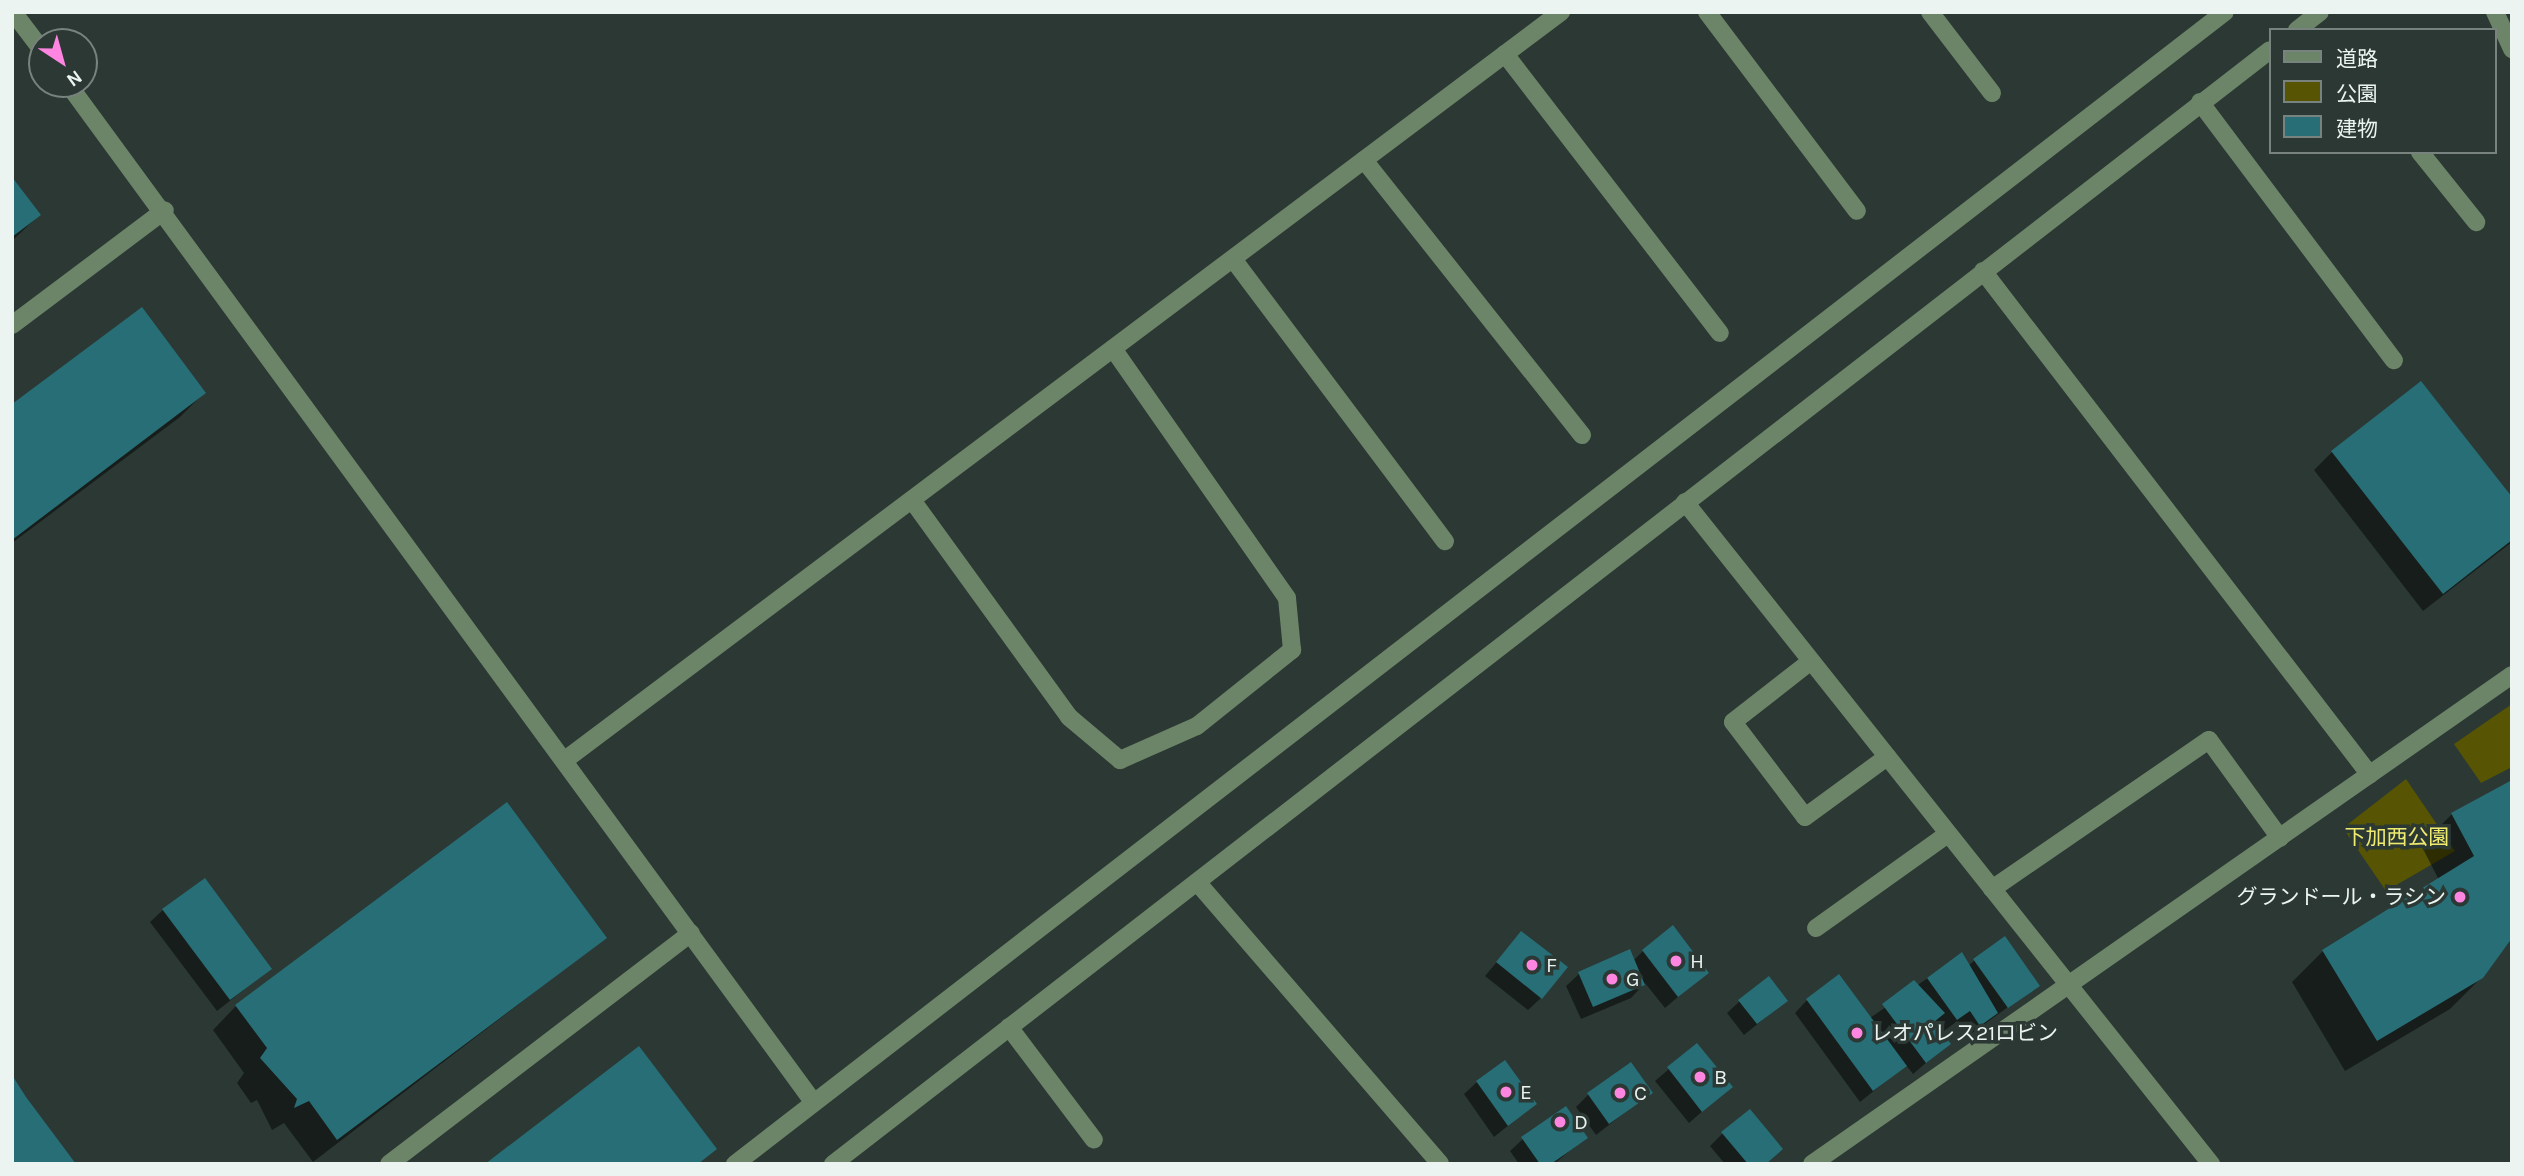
<!DOCTYPE html>
<html>
<head>
<meta charset="utf-8">
<style>
	body { margin:0 }
	#map { position:relative; width:2524px; height:1176px; overflow:hidden; background:#2b3834; font-family:Karla,"Noto Sans JP",sans-serif }
	div>[style] { position:absolute }
	.green>* { inset:0; background:#575503 }
	.shadow>* { inset:0; background:#0007 }
	.building>* { inset:0; background:#276e76 }
	.minor>* { height:18px; margin:-9px; padding:0 9px; transform-origin:9px; border-radius:9px; background:#6c8467 }
	.dots>* { width:19px; height:19px; translate:-50% -50%; box-sizing:border-box; border:4px solid #2b3834; border-radius:50% }
	span { translate:-50% -50%; white-space:nowrap; text-align:center; line-height:1.15; -webkit-text-stroke:7px #2b3834; paint-order:stroke }
	.park-label { font-size:21px; color:#efeb6f }
	.poi-label { font-size:21px; color:#ecf4f1 }
	.right { translate:-100% -50%; text-align:right }
	.left { translate:0 -50%; text-align:left }
	.frame { position:absolute; inset:0; border:14px solid #ecf4f1; pointer-events:none }
	.legend { position:absolute; left:2269px; top:28px; width:228px; height:126px; box-sizing:border-box; background:#2b3834; border:2px solid #788380; margin:0; padding:9px 12px; list-style:none; font-size:21px; color:#ecf4f1 }
	.legend li { display:flex; align-items:center; gap:14px; height:35px }
	.legend b { width:35px; border:2px solid #788380 }
	.north { position:absolute; left:28px; top:28px; width:70px; height:70px; box-sizing:border-box; background:#2b3834; border:2px solid #788380; border-radius:50%; rotate:144deg; font-size:19px; font-weight:700; line-height:28px; text-align:center; color:#ecf4f1 }
	.north::after { content:''; display:block; margin:auto; width:24px; height:32px; background:#fe85e0; clip-path:polygon(50% 0,100% 100%,50% 72%,0 100%) }
</style>
</head>
<body>
<div id="map">
	<div class="green">
		<i style="clip-path:polygon(2512px 704px,2512px 767px,2481px 783px,2454px 744px)"></i>
		<i style="clip-path:polygon(2406px 779px,2455px 851px,2386px 891px,2343px 828px)"></i>
	</div>
	<div class="shadow">
		<i style="clip-path:polygon(12px 180px,39px 215px,12px 241px)"></i>
		<i style="clip-path:polygon(204px 393px,180px 417px,12px 543px,12px 406px)"></i>
		<i style="clip-path:polygon(2332px 452px,2512px 500px,2512px 542px,2423px 611px,2314px 470px)"></i>
		<i style="clip-path:polygon(2512px 782px,2482px 977px,2450px 1009px,2345px 1071px,2292px 982px,2323px 951px,2439px 880px,2421px 845px,2452px 814px)"></i>
		<i style="clip-path:polygon(163px 910px,270px 969px,217px 1011px,150px 922px)"></i>
		<i style="clip-path:polygon(1521px 933px,1541px 998px,1528px 1010px,1485px 976px)"></i>
		<i style="clip-path:polygon(605px 938px,313px 1162px,284px 1123px,272px 1130px,257px 1100px,251px 1103px,237px 1083px,244px 1073px,213px 1030px,236px 1006px)"></i>
		<i style="clip-path:polygon(1643px 951px,1707px 972px,1665px 1008px,1645px 983px,1631px 998px,1581px 1019px,1566px 986px,1579px 974px,1633px 961px)"></i>
		<i style="clip-path:polygon(1961px 955px,1968px 966px,1975px 960px,2038px 985px,1967px 1037px,1956px 1022px,1944px 1031px,1936px 1020px,1948px 1044px,1913px 1074px,1906px 1065px,1860px 1102px,1795px 1013px,1807px 1000px,1870px 1018px)"></i>
		<i style="clip-path:polygon(1740px 1001px,1786px 1001px,1744px 1035px,1727px 1013px)"></i>
		<i style="clip-path:polygon(1696px 1046px,1730px 1087px,1689px 1123px,1655px 1081px)"></i>
		<i style="clip-path:polygon(1477px 1082px,1535px 1104px,1494px 1137px,1464px 1094px)"></i>
		<i style="clip-path:polygon(1650px 1093px,1596px 1135px,1576px 1107px,1589px 1094px)"></i>
		<i style="clip-path:polygon(1723px 1133px,1766px 1164px,1725px 1164px,1710px 1146px)"></i>
		<i style="clip-path:polygon(1586px 1137px,1554px 1164px,1519px 1164px,1510px 1151px,1523px 1139px)"></i>
	</div>
	<div class="building">
		<i style="clip-path:polygon(12px 177px,41px 215px,12px 237px)"></i>
		<i style="clip-path:polygon(142px 307px,206px 393px,12px 540px,12px 404px)"></i>
		<i style="clip-path:polygon(2421px 381px,2512px 497px,2512px 540px,2443px 594px,2331px 451px)"></i>
		<i style="clip-path:polygon(2512px 780px,2512px 938px,2483px 978px,2377px 1041px,2322px 950px,2474px 856px,2451px 813px)"></i>
		<i style="clip-path:polygon(507px 802px,607px 938px,337px 1140px,309px 1101px,294px 1108px,297px 1099px,260px 1058px,267px 1048px,235px 1005px)"></i>
		<i style="clip-path:polygon(205px 878px,272px 969px,230px 1000px,162px 909px)"></i>
		<i style="clip-path:polygon(1673px 925px,1709px 973px,1678px 997px,1642px 950px)"></i>
		<i style="clip-path:polygon(1521px 931px,1568px 967px,1542px 999px,1496px 962px)"></i>
		<i style="clip-path:polygon(2005px 936px,2040px 986px,2008px 1008px,1973px 959px)"></i>
		<i style="clip-path:polygon(1630px 949px,1645px 985px,1593px 1007px,1578px 972px)"></i>
		<i style="clip-path:polygon(1962px 952px,1998px 1013px,1980px 1026px,1970px 1011px,1957px 1020px,1927px 978px)"></i>
		<i style="clip-path:polygon(1839px 974px,1907px 1066px,1873px 1091px,1806px 999px)"></i>
		<i style="clip-path:polygon(1769px 976px,1788px 1001px,1757px 1024px,1738px 1000px)"></i>
		<i style="clip-path:polygon(1914px 980px,1945px 1013px,1934px 1022px,1951px 1044px,1926px 1063px,1882px 1004px)"></i>
		<i style="clip-path:polygon(1697px 1043px,1733px 1087px,1702px 1112px,1667px 1067px)"></i>
		<i style="clip-path:polygon(639px 1046px,717px 1149px,698px 1164px,485px 1164px)"></i>
		<i style="clip-path:polygon(1505px 1060px,1537px 1104px,1508px 1126px,1476px 1081px)"></i>
		<i style="clip-path:polygon(1631px 1062px,1653px 1093px,1609px 1124px,1587px 1093px)"></i>
		<i style="clip-path:polygon(12px 1075px,26px 1097px,76px 1164px,12px 1164px)"></i>
		<i style="clip-path:polygon(1566px 1106px,1588px 1138px,1551px 1164px,1540px 1164px,1521px 1137px)"></i>
		<i style="clip-path:polygon(1750px 1109px,1783px 1149px,1766px 1164px,1748px 1164px,1721px 1132px)"></i>
	</div>
	<div class="minor">
		<i style="left:13px;top:12px;width:48px;rotate:52.7deg"></i>
		<i style="left:1707px;top:12px;width:249px;rotate:53deg"></i>
		<i style="left:1930px;top:12px;width:102px;rotate:52.6deg"></i>
		<i style="left:2495px;top:12px;width:41px;rotate:65.3deg"></i>
		<i style="left:2297px;top:30px;width:29px;rotate:-38deg"></i>
		<i style="left:1505px;top:54px;width:352px;rotate:52.4deg"></i>
		<i style="left:68px;top:84px;width:1259px;rotate:53.79deg"></i>
		<i style="left:2200px;top:102px;width:323px;rotate:53.1deg"></i>
		<i style="left:2420px;top:152px;width:90px;rotate:51.3deg"></i>
		<i style="left:1364px;top:160px;width:351px;rotate:51.6deg"></i>
		<i style="left:1233px;top:259px;width:353px;rotate:53.1deg"></i>
		<i style="left:1983px;top:271px;width:635px;rotate:52.48deg"></i>
		<i style="left:12px;top:325px;width:191px;rotate:-36.9deg"></i>
		<i style="left:912px;top:500px;width:268px;rotate:54.1deg"></i>
		<i style="left:1069px;top:717px;width:67px;rotate:40.1deg"></i>
		<i style="left:1120px;top:760px;width:84px;rotate:-23.8deg"></i>
		<i style="left:1197px;top:726px;width:122px;rotate:-38.7deg"></i>
		<i style="left:1292px;top:650px;width:52px;rotate:-95.5deg"></i>
		<i style="left:1287px;top:598px;width:304px;rotate:-124.9deg"></i>
		<i style="left:1685px;top:502px;width:846px;rotate:51.53deg"></i>
		<i style="left:1811px;top:661px;width:99px;rotate:142deg"></i>
		<i style="left:1733px;top:722px;width:119px;rotate:52.8deg"></i>
		<i style="left:1805px;top:817px;width:102px;rotate:-36.2deg"></i>
		<i style="left:565px;top:760px;width:1246px;rotate:-36.91deg"></i>
		<i style="left:1197px;top:882px;width:372px;rotate:49.2deg"></i>
		<i style="left:1992px;top:889px;width:263px;rotate:-34.5deg"></i>
		<i style="left:2209px;top:740px;width:121px;rotate:54.1deg"></i>
		<i style="left:1816px;top:928px;width:162px;rotate:-35.5deg"></i>
		<i style="left:1009px;top:1027px;width:141px;rotate:53deg"></i>
		<i style="left:389px;top:1164px;width:380px;rotate:-37.4deg"></i>
		<i style="left:735px;top:1164px;width:1883px;rotate:-37.71deg"></i>
		<i style="left:833px;top:1164px;width:1818px;rotate:-37.78deg"></i>
		<i style="left:1812px;top:1164px;width:854px;rotate:-34.94deg"></i>
	</div>
	<div class="dots">
		<i style="left:2460px;top:897px;background:#fe85e0"></i>
		<i style="left:1676px;top:961px;background:#fe85e0"></i>
		<i style="left:1532px;top:965px;background:#fe85e0"></i>
		<i style="left:1612px;top:979px;background:#fe85e0"></i>
		<i style="left:1857px;top:1033px;background:#fe85e0"></i>
		<i style="left:1700px;top:1077px;background:#fe85e0"></i>
		<i style="left:1506px;top:1092px;background:#fe85e0"></i>
		<i style="left:1620px;top:1093px;background:#fe85e0"></i>
		<i style="left:1560px;top:1122px;background:#fe85e0"></i>
	</div>
	<div class="park-label">
		<span style="left:2397px;top:837px">下加西公園</span>
	</div>
	<div class="poi-label">
		<span class="right" style="left:2446px;top:897px">グランドール・ラシン</span>
		<span class="left" style="left:1690px;top:961px">H</span>
		<span class="left" style="left:1546px;top:965px">F</span>
		<span class="left" style="left:1626px;top:979px">G</span>
		<span class="left" style="left:1871px;top:1033px">レオパレス21ロビン</span>
		<span class="left" style="left:1714px;top:1077px">B</span>
		<span class="left" style="left:1520px;top:1092px">E</span>
		<span class="left" style="left:1634px;top:1093px">C</span>
		<span class="left" style="left:1574px;top:1122px">D</span>
	</div>
	<div class="frame"></div>
	<ul class="legend">
	<li><b style="height:9px;background:#6c8467"></b>道路</li>
	<li><b style="height:19px;background:#575503"></b>公園</li>
	<li><b style="height:19px;background:#276e76"></b>建物</li>
	</ul>
	<div class="north">N</div>
</div>
</body>
</html>
